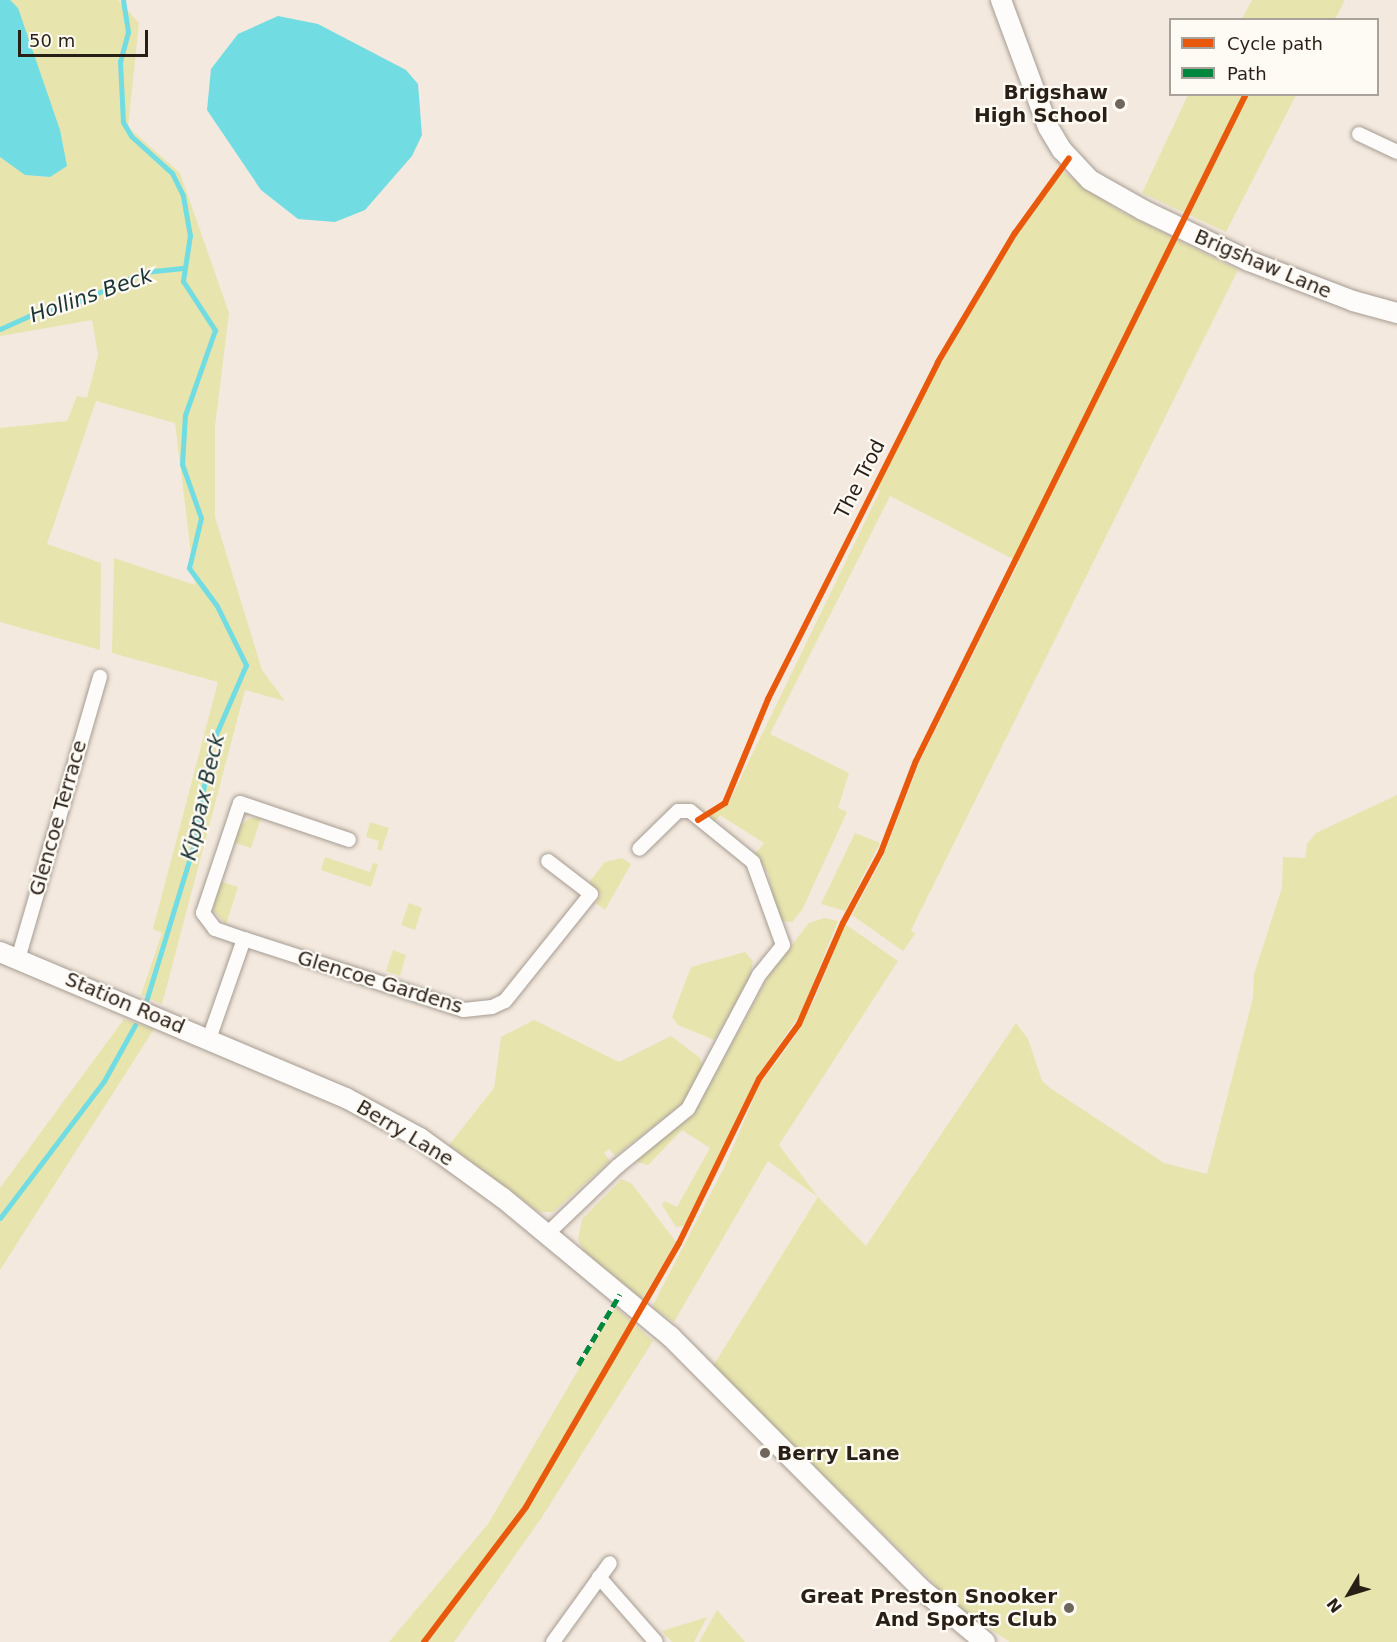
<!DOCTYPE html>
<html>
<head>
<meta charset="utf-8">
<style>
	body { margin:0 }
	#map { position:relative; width:1397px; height:1642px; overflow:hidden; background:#f4e9de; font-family:"DejaVu Sans",sans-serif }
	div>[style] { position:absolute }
	.green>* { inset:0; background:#e7e4ae }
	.water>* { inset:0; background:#71dce2 }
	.stream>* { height:5px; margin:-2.5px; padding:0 2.5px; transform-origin:2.5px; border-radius:2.5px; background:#71dce2 }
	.roads { filter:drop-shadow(0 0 2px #a59c93) drop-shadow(0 0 2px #a59c93) }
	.street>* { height:14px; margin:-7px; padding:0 7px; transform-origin:7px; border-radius:7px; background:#fdfcfa }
	.secondary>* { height:20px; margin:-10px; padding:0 10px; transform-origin:10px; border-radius:10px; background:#fdfcfa }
	.quiet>* { height:4.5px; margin-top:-2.25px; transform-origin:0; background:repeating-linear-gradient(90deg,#00873e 0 9px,transparent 0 13.5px) }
	.cycleway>* { height:6px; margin:-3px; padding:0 3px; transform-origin:3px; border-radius:3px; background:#e8590c }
	.dots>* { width:16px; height:16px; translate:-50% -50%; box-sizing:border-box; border:3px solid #fefaf4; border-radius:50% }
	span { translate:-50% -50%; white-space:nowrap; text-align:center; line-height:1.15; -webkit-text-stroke:4.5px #fefaf4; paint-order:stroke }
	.poi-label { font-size:20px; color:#281f16; font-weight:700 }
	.right { translate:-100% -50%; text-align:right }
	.left { translate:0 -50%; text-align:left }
	.street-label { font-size:20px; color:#281f16 }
	.water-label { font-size:21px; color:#1b3436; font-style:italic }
	.legend { position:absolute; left:1169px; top:18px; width:210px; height:78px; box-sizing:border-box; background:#fefaf4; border:2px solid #a8a29b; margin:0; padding:8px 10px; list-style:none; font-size:18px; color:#281f16 }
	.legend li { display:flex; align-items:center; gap:12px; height:30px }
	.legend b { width:30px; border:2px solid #a8a29b }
	.north { position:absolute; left:1319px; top:1564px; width:60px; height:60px; -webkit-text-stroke:4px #fefaf4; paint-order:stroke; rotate:232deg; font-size:16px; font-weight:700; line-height:24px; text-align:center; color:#281f16 }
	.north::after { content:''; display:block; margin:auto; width:21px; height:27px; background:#281f16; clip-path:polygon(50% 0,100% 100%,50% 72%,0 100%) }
	.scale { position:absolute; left:18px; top:30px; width:130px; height:27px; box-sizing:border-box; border:3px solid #281f16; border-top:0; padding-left:8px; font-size:18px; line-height:21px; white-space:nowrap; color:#281f16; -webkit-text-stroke:4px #fefaf4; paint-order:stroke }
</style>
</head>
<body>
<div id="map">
	<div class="green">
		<i style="clip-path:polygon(10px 0,118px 0,139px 23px,128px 127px,180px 173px,229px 313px,215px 426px,215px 517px,262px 670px,285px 701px,245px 690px,162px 1004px,141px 995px,162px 933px,153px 929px,218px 682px,112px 653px,114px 558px,195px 585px,175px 423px,96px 401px,47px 544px,101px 563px,100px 650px,0 622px,0 428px,67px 421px,77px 396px,87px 398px,98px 355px,92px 320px,0 336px,0 157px,26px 175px,50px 177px,32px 55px,18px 8px)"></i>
		<i style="clip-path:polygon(1252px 0,1345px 0,1335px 19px,1242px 19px)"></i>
		<i style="clip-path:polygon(1188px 95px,1296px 95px,1226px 232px,1142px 193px)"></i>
		<i style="clip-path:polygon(1059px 169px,1118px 210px,1238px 270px,911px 930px,915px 934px,903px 951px,852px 915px,883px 857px,920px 761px,1019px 562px,890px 496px,770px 734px,849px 773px,838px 808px,847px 812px,802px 910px,792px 922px,783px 921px,777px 915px,768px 873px,755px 854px,764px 843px,720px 815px,713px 824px,707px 817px,726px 806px,732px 796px,880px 491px,874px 487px,938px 362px,1015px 233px)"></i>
		<i style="clip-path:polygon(1397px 795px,1397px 1642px,1010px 1642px,960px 1609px,713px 1366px,818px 1197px,768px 1161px,674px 1322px,652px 1307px,725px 1166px,760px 1084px,792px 1041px,815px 998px,845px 924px,898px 961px,779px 1145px,818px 1197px,866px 1246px,1016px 1023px,1028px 1039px,1042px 1081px,1050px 1088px,1164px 1163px,1207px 1174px,1253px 998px,1254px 974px,1282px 888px,1283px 857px,1305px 858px,1307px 844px,1316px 833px)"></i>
		<i style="clip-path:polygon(251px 818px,261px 818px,251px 848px,233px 842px,239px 826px)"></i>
		<i style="clip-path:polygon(370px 822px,389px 828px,381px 851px,377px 849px,379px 841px,366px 837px)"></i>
		<i style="clip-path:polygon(855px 833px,880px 843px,845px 911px,821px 904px)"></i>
		<i style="clip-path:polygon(325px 857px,370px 872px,373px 863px,378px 864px,371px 887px,321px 870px)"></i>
		<i style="clip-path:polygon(622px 858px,631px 864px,605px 910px,596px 903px,601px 894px,588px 884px,605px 862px)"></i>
		<i style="clip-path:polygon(220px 881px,238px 887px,226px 924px,213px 910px)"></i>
		<i style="clip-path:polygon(409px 903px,422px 908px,415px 930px,401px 925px)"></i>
		<i style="clip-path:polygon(824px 918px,838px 921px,801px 1013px,757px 1077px,684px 1226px,676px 1227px,662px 1205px,664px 1201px,677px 1207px,710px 1148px,682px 1130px,648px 1165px,634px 1161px,693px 1115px,772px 970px,809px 923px)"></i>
		<i style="clip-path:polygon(393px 950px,406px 955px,400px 976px,386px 971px)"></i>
		<i style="clip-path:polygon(745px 952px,753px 961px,750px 979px,714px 1040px,678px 1025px,672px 1017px,691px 967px)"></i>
		<i style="clip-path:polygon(124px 1019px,154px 1029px,0 1270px,0 1188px)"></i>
		<i style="clip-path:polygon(534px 1020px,619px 1062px,671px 1036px,699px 1057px,704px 1066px,683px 1103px,615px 1156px,609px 1149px,604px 1153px,610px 1161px,553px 1212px,539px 1212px,449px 1145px,494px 1088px,501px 1037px)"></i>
		<i style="clip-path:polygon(622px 1179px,632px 1184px,676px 1242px,642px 1299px,586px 1253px,578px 1240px,582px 1219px)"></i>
		<i style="clip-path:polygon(615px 1307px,653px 1341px,542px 1517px,454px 1642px,389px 1642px,488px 1524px)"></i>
		<i style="clip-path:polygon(717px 1610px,745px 1642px,699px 1642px)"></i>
		<i style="clip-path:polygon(707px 1617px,694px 1642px,672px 1642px,662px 1631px)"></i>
	</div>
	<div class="water">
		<i style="clip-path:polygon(0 0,10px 0,18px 8px,60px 130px,67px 166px,50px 177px,25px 175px,0 157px)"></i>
		<i style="clip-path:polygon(278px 16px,318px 24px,406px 70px,418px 84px,422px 135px,412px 156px,365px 210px,335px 222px,298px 219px,261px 190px,207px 110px,211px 69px,238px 34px)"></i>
	</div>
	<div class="stream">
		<i style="left:123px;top:0;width:32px;rotate:81deg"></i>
		<i style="left:128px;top:32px;width:30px;rotate:105deg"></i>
		<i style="left:120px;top:61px;width:61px;rotate:87.2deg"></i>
		<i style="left:123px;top:122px;width:16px;rotate:60deg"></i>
		<i style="left:131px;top:136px;width:55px;rotate:42.1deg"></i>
		<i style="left:172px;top:173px;width:25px;rotate:64deg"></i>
		<i style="left:183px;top:196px;width:40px;rotate:80deg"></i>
		<i style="left:190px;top:235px;width:47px;rotate:98.7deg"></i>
		<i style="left:183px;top:281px;width:59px;rotate:56.9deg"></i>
		<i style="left:215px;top:330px;width:90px;rotate:109.4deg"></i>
		<i style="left:185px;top:415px;width:49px;rotate:93.5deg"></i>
		<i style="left:182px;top:464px;width:57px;rotate:70.6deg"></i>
		<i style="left:201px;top:518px;width:51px;rotate:103.5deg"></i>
		<i style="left:189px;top:568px;width:47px;rotate:53.6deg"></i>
		<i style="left:217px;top:606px;width:66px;rotate:63.8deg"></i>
		<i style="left:246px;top:665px;width:90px;rotate:113.4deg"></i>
		<i style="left:210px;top:748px;width:94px;rotate:99.2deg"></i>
		<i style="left:195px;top:841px;width:167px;rotate:107deg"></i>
		<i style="left:0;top:329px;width:48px;rotate:-24.4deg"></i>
		<i style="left:44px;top:309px;width:16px;rotate:4deg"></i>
		<i style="left:60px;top:310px;width:92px;rotate:-24.3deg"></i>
		<i style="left:144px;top:272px;width:39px;rotate:-6deg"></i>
		<i style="left:0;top:1218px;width:172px;rotate:-52.8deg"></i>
		<i style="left:104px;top:1081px;width:64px;rotate:-61deg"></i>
	</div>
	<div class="roads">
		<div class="street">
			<i style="left:1359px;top:134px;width:42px;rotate:25.3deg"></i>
			<i style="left:244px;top:939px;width:31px;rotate:-161deg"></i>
			<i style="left:215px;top:929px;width:20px;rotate:-127deg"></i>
			<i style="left:203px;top:913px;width:116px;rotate:-71.4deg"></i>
			<i style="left:240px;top:803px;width:115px;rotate:18.7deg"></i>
			<i style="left:18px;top:959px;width:294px;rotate:-73.8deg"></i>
			<i style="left:209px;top:1039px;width:106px;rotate:-70.7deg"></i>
			<i style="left:244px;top:939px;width:231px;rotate:17.9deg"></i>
			<i style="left:464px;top:1010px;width:28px;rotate:-6deg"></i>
			<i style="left:492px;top:1007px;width:14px;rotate:-25deg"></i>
			<i style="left:505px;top:1001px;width:137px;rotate:-51.2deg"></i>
			<i style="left:591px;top:894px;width:54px;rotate:-142.5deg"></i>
			<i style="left:547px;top:1234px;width:98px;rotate:-43.8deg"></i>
			<i style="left:618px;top:1166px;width:90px;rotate:-39.2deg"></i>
			<i style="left:688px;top:1109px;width:152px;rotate:-62.1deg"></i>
			<i style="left:759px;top:975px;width:38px;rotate:-51deg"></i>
			<i style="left:783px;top:945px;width:88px;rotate:-109.9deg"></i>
			<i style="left:753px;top:862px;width:81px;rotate:-141deg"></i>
			<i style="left:690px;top:811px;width:12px;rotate:180deg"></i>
			<i style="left:678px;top:811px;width:54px;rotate:135.7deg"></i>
			<i style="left:599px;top:1577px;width:86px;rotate:48.8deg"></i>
			<i style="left:553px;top:1642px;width:97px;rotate:-54.2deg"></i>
		</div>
		<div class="secondary">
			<i style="left:1001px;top:0;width:135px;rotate:69.7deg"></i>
			<i style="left:1048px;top:127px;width:27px;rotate:59deg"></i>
			<i style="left:1062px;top:150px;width:41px;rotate:47deg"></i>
			<i style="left:1090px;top:180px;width:61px;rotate:29.5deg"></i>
			<i style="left:1143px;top:210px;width:118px;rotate:25.7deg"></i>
			<i style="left:1249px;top:261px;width:111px;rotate:21deg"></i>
			<i style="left:1353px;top:301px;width:46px;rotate:15.3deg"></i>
			<i style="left:0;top:952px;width:376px;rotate:22.9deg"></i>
			<i style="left:346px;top:1098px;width:84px;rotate:28.4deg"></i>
			<i style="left:420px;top:1138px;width:102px;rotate:35.9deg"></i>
			<i style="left:503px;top:1198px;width:217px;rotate:39.6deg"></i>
			<i style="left:670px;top:1336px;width:354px;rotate:45.2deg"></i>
			<i style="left:919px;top:1587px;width:86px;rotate:39.8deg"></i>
		</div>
	</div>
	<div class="quiet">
		<i style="left:578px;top:1365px;width:82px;rotate:-59.4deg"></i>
	</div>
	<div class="cycleway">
		<i style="left:698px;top:820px;width:32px;rotate:-32deg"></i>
		<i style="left:725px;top:803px;width:113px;rotate:-67.5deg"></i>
		<i style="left:768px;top:699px;width:377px;rotate:-63.2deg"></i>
		<i style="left:938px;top:362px;width:150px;rotate:-59.2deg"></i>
		<i style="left:1015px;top:233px;width:92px;rotate:-54.2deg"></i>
		<i style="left:424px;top:1642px;width:169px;rotate:-52.9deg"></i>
		<i style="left:526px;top:1507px;width:305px;rotate:-59.9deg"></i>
		<i style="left:679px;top:1243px;width:182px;rotate:-64deg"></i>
		<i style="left:759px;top:1079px;width:68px;rotate:-54deg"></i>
		<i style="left:799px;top:1024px;width:110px;rotate:-66.5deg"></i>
		<i style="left:843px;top:923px;width:81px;rotate:-61.8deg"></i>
		<i style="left:881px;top:852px;width:97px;rotate:-69deg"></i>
		<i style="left:916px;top:761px;width:744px;rotate:-63.68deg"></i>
	</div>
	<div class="dots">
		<i style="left:1120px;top:104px;background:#6f665c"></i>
		<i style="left:765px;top:1453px;background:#6f665c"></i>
		<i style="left:1069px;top:1608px;background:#6f665c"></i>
	</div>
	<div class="poi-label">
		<span class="right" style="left:1108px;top:104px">Brigshaw<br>High School</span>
		<span class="left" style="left:777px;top:1453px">Berry Lane</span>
		<span class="right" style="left:1057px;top:1608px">Great Preston Snooker<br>And Sports Club</span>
	</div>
	<div class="street-label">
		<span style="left:1263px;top:264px;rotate:23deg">Brigshaw Lane</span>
		<span style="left:860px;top:479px;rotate:-63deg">The Trod</span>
		<span style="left:58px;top:818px;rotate:-74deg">Glencoe Terrace</span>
		<span style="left:380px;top:982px;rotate:17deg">Glencoe Gardens</span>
		<span style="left:125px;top:1003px;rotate:23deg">Station Road</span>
		<span style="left:405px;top:1133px;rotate:31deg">Berry Lane</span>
	</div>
	<div class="water-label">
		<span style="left:91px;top:295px;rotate:-19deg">Hollins Beck</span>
		<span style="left:203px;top:797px;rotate:-77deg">Kippax Beck</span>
	</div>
	<ul class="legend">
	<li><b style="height:8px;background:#e8590c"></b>Cycle path</li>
	<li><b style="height:8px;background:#00873e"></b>Path</li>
	</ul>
	<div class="north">N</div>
	<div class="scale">50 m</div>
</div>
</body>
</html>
